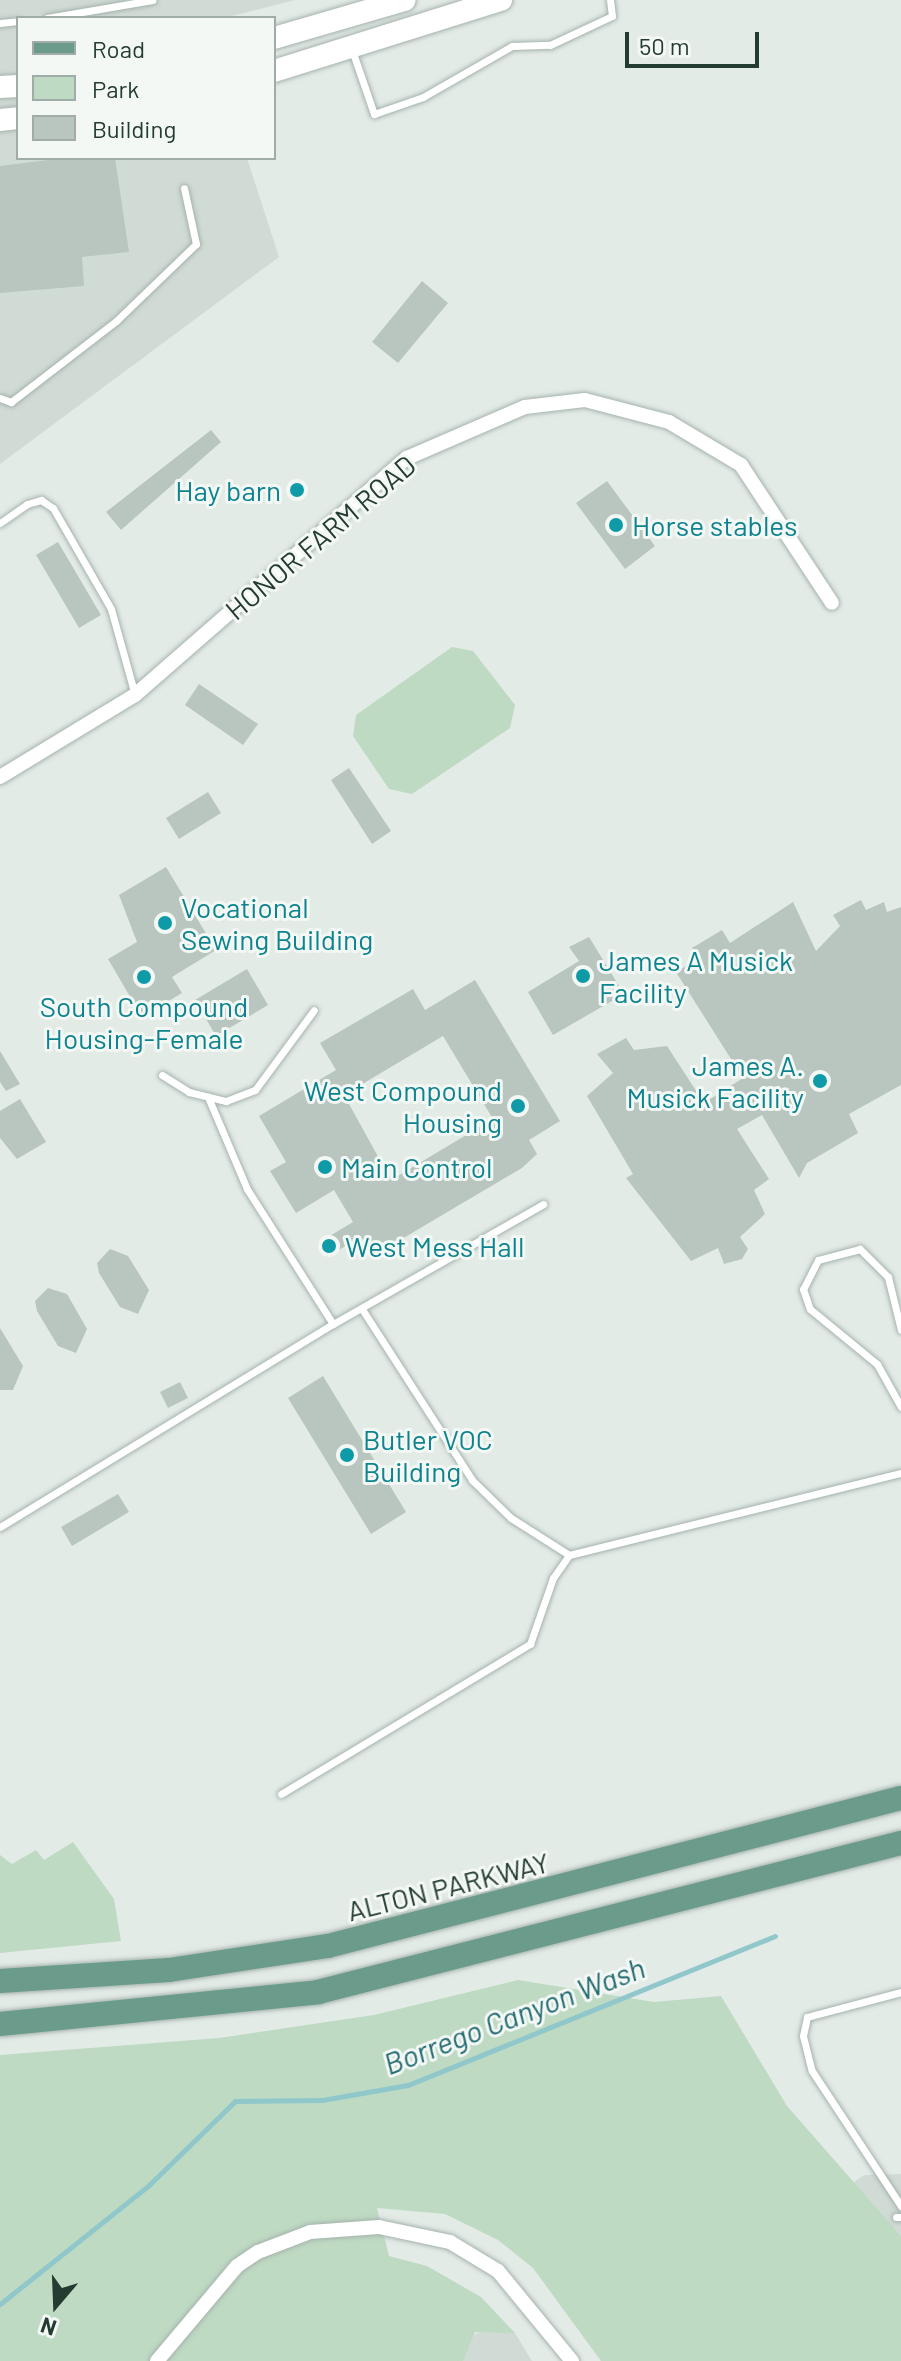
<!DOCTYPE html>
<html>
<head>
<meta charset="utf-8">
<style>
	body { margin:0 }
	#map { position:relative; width:901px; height:2361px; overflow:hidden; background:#e3ebe7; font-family:Barlow,sans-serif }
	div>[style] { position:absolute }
	.built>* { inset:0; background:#d1dbd5 }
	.green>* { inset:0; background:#bedac3 }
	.stream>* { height:5px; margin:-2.5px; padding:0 2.5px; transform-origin:2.5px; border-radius:2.5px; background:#90c7cb }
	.building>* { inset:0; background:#b8c6bf }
	.roads { filter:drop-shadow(0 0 2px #a6b3ad) drop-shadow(0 0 2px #a6b3ad) }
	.lane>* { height:7px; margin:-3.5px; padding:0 3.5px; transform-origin:3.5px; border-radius:3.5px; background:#fff }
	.street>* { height:14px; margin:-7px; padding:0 7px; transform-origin:7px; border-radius:7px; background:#fff }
	.secondary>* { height:22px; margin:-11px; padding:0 11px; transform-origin:11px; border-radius:11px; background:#fff }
	.primary>* { height:24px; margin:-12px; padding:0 12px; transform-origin:12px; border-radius:12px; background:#6b9c8b }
	.dots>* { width:22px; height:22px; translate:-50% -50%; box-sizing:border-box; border:4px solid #f3f8f5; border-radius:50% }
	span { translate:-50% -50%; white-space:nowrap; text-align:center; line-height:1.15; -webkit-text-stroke:6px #f3f8f5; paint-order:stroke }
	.culture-label { font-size:28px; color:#0d838f }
	.right { translate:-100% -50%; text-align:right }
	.left { translate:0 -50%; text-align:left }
	.street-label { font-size:28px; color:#243b32 }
	.water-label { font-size:30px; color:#246b71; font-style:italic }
	.legend { position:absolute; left:16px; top:16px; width:260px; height:144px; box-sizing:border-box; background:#f3f8f5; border:2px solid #a0aca7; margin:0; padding:10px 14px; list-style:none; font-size:24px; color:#243b32 }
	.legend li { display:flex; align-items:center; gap:16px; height:40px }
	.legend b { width:40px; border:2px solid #a0aca7 }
	.north { position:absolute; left:16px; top:2265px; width:80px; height:80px; -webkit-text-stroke:6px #f3f8f5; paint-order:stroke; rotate:199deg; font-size:22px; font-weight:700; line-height:32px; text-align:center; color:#243b32 }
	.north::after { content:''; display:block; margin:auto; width:28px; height:36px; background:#243b32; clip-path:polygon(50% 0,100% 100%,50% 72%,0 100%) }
	.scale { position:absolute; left:625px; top:32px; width:134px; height:36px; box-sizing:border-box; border:4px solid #243b32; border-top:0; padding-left:10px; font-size:24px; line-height:28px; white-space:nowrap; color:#243b32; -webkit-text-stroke:6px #f3f8f5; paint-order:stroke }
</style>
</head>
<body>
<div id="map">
	<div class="built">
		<i style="clip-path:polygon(0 0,295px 0,224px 18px,18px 18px,18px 158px,247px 158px,279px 257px,0 464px)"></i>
		<i style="clip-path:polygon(901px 2174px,901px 2236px,851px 2184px,864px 2175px)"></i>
		<i style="clip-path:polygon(490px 2327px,515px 2333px,532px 2361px,463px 2361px,468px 2338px)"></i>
	</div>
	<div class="green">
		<i style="clip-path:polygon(452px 647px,473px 651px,515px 705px,510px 728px,412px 794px,389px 789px,353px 736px,356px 715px)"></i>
		<i style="clip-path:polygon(73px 1842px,114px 1899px,121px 1941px,0 1953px,0 1855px,12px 1864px,36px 1850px,44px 1860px)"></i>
		<i style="clip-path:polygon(518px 1980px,654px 2002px,721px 1996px,787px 2106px,901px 2236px,901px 2361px,601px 2361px,533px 2268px,498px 2240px,445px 2214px,377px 2208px,389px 2256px,427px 2266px,481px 2297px,515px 2333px,475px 2332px,463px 2361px,0 2361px,0 2055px,219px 2038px,374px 2015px)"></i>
	</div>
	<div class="stream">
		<i style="left:0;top:2304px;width:191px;rotate:-38.6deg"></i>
		<i style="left:149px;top:2185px;width:120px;rotate:-44.3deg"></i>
		<i style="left:235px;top:2101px;width:87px;rotate:-0.7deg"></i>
		<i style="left:322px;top:2100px;width:87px;rotate:-9.9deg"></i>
		<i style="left:408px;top:2085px;width:396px;rotate:-22.1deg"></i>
	</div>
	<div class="building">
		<i style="clip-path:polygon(64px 158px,115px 158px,129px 252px,82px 257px,84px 286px,0 293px,0 166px)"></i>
		<i style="clip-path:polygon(422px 281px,448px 303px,398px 363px,372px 342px)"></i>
		<i style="clip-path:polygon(211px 430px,221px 442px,121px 530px,106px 512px)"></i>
		<i style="clip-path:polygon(607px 481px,655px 546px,625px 569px,576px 503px)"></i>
		<i style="clip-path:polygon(58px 542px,101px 615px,79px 628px,36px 555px)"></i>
		<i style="clip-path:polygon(199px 684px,258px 724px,243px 745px,185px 705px)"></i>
		<i style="clip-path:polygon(349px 768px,391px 831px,372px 844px,331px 780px)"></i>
		<i style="clip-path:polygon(208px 792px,221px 813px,179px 839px,166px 818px)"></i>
		<i style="clip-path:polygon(166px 867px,216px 950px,172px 977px,182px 993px,142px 1017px,108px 959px,137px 942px,119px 895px)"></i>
		<i style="clip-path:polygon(861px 900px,866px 910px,884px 902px,887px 912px,901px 907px,901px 1085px,849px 1114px,858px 1133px,807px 1163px,799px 1178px,762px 1115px,737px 1129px,769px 1179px,754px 1190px,765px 1214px,740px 1237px,748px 1249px,742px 1259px,724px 1264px,718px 1248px,691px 1261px,626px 1178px,633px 1174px,587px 1096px,613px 1073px,597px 1054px,626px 1038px,634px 1050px,667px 1046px,704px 1103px,743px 1078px,676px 972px,698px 959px,692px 948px,722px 930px,730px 943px,793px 902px,816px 951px,840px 926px,833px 915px)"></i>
		<i style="clip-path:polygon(589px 937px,624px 994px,553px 1035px,528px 992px,579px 961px,569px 947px)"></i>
		<i style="clip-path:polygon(247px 969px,268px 1005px,216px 1036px,195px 1000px)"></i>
		<i style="clip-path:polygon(evenodd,475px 980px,560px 1121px,529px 1140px,537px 1154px,522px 1168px,373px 1256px,361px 1237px,327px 1257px,318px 1243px,353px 1222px,334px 1190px,296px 1213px,270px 1171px,286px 1162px,259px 1116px,336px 1070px,320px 1043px,413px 989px,425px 1010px,475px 980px,443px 1036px,493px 1119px,391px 1180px,344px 1095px,443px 1036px)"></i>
		<i style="clip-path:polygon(0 1051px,20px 1084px,6px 1091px,0 1082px)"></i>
		<i style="clip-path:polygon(20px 1099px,46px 1142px,17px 1159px,0 1138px,0 1111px)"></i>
		<i style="clip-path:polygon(110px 1249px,128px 1256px,149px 1290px,138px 1314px,120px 1307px,99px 1273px,97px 1263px)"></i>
		<i style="clip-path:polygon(48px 1288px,67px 1294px,87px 1329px,76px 1353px,58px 1346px,37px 1311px,35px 1301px)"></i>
		<i style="clip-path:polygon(0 1328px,23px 1366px,13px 1390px,0 1390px)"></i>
		<i style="clip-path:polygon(323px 1376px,406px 1512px,371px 1534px,288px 1398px)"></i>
		<i style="clip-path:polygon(180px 1382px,188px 1398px,168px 1408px,160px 1392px)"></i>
		<i style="clip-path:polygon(118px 1494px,129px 1512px,72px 1546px,61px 1527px)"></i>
	</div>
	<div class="roads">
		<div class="lane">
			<i style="left:47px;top:18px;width:107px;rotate:-9.7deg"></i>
			<i style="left:0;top:23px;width:18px;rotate:-6deg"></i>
			<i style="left:352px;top:50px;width:68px;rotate:71deg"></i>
			<i style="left:374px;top:114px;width:52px;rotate:-19.1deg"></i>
			<i style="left:423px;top:97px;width:103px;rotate:-29.8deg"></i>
			<i style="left:512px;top:46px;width:38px;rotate:-2deg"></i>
			<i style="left:550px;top:45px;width:68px;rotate:-25.1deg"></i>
			<i style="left:612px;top:16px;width:16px;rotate:-97deg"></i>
			<i style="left:0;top:398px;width:12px;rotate:20deg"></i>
			<i style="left:11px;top:402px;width:133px;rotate:-37.6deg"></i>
			<i style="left:116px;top:321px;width:111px;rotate:-43.9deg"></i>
			<i style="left:196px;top:244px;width:57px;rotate:-102.1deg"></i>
			<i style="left:0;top:523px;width:33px;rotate:-35deg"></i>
			<i style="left:27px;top:504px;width:15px;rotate:-16deg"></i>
			<i style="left:41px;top:500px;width:14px;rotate:34deg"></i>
			<i style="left:53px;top:508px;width:116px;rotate:60.1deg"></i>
			<i style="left:111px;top:609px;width:89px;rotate:74.4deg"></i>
			<i style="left:162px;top:1075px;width:32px;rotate:32deg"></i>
			<i style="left:189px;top:1092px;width:38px;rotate:14deg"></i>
			<i style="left:226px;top:1101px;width:31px;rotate:-21deg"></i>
			<i style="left:255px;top:1090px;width:99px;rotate:-53.6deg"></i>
			<i style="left:362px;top:1309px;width:203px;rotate:57.2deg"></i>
			<i style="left:472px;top:1480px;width:54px;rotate:44.3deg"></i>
			<i style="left:511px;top:1518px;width:69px;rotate:32.5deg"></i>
			<i style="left:569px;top:1555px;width:342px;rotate:-13.9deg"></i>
			<i style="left:333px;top:1324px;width:242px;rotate:-29.7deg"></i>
			<i style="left:901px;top:1330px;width:55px;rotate:-103.8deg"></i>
			<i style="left:888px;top:1277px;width:40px;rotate:-135deg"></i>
			<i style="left:860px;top:1249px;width:43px;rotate:165.3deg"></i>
			<i style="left:818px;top:1260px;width:33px;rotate:117deg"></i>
			<i style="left:803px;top:1289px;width:21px;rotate:71deg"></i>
			<i style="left:810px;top:1309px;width:87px;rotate:39.4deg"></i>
			<i style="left:877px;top:1364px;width:49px;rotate:60.8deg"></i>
			<i style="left:0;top:1527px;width:390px;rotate:-31.4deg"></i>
			<i style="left:333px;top:1324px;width:160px;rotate:-122.5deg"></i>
			<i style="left:247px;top:1189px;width:100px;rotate:-113deg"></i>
			<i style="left:281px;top:1794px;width:291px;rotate:-31.1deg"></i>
			<i style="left:530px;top:1644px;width:70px;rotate:-70.8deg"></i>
			<i style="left:553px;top:1578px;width:28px;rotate:-55deg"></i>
			<i style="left:901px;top:1992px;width:97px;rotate:165.1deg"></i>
			<i style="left:807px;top:2017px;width:19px;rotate:102deg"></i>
			<i style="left:803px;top:2036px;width:36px;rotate:76deg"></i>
			<i style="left:812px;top:2071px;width:162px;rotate:56.6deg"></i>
			<i style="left:896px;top:2217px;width:5px"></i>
		</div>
		<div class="street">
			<i style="left:0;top:777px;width:158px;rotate:-31.3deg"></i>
			<i style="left:135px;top:695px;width:361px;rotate:-41.1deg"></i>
			<i style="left:407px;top:458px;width:129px;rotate:-23.4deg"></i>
			<i style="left:525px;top:407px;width:60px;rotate:-6.7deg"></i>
			<i style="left:585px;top:400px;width:87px;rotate:14.7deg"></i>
			<i style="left:669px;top:422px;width:84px;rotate:30.8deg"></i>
			<i style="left:741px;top:465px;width:165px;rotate:56.6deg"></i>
			<i style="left:157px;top:2361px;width:124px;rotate:-49.9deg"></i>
			<i style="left:237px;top:2266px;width:25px;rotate:-34deg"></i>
			<i style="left:258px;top:2252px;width:56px;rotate:-21deg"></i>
			<i style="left:310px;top:2232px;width:69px;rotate:-4.1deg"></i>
			<i style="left:379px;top:2227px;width:73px;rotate:11.9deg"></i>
			<i style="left:450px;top:2242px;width:56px;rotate:31.1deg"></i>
			<i style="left:498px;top:2271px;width:117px;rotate:50.6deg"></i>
		</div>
		<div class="secondary">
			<i style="left:274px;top:38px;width:136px;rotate:-16.2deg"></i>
			<i style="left:274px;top:71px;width:238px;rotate:-17.4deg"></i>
			<i style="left:0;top:87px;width:18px;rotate:-3deg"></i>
			<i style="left:0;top:120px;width:18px;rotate:-6deg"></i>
		</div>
		<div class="primary">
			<i style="left:0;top:1981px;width:169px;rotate:-3.7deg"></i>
			<i style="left:169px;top:1970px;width:161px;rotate:-8.6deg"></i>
			<i style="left:328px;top:1946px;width:592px;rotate:-14.48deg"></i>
			<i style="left:0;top:2024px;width:320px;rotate:-5.7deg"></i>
			<i style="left:318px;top:1992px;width:602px;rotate:-14.34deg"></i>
		</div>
	</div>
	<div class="dots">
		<i style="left:297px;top:490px;background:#0f9aa8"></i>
		<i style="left:616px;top:525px;background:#0f9aa8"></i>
		<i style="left:165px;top:923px;background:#0f9aa8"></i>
		<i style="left:583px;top:976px;background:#0f9aa8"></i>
		<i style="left:144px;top:977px;background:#0f9aa8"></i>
		<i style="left:820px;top:1081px;background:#0f9aa8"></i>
		<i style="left:518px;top:1106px;background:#0f9aa8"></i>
		<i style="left:325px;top:1167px;background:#0f9aa8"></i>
		<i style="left:329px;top:1246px;background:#0f9aa8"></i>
		<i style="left:347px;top:1455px;background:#0f9aa8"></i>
	</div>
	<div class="culture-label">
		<span class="right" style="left:281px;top:490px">Hay barn</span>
		<span class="left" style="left:632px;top:525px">Horse stables</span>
		<span class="left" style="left:181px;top:923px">Vocational<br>Sewing Building</span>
		<span class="left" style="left:599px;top:976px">James A Musick<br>Facility</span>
		<span style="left:144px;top:1022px">South Compound<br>Housing-Female</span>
		<span class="right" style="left:804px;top:1081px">James A.<br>Musick Facility</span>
		<span class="right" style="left:502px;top:1106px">West Compound<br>Housing</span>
		<span class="left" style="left:341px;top:1167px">Main Control</span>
		<span class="left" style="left:345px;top:1246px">West Mess Hall</span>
		<span class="left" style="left:363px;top:1455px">Butler VOC<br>Building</span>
	</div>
	<div class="street-label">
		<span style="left:320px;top:537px;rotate:-40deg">HONOR FARM ROAD</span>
		<span style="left:448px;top:1886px;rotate:-14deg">ALTON PARKWAY</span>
	</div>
	<div class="water-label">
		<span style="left:514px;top:2015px;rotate:-21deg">Borrego Canyon Wash</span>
	</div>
	<ul class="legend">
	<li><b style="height:10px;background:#6b9c8b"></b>Road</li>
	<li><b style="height:22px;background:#bedac3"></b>Park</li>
	<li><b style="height:22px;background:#b8c6bf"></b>Building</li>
	</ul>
	<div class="north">N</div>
	<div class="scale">50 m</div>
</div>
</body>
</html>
